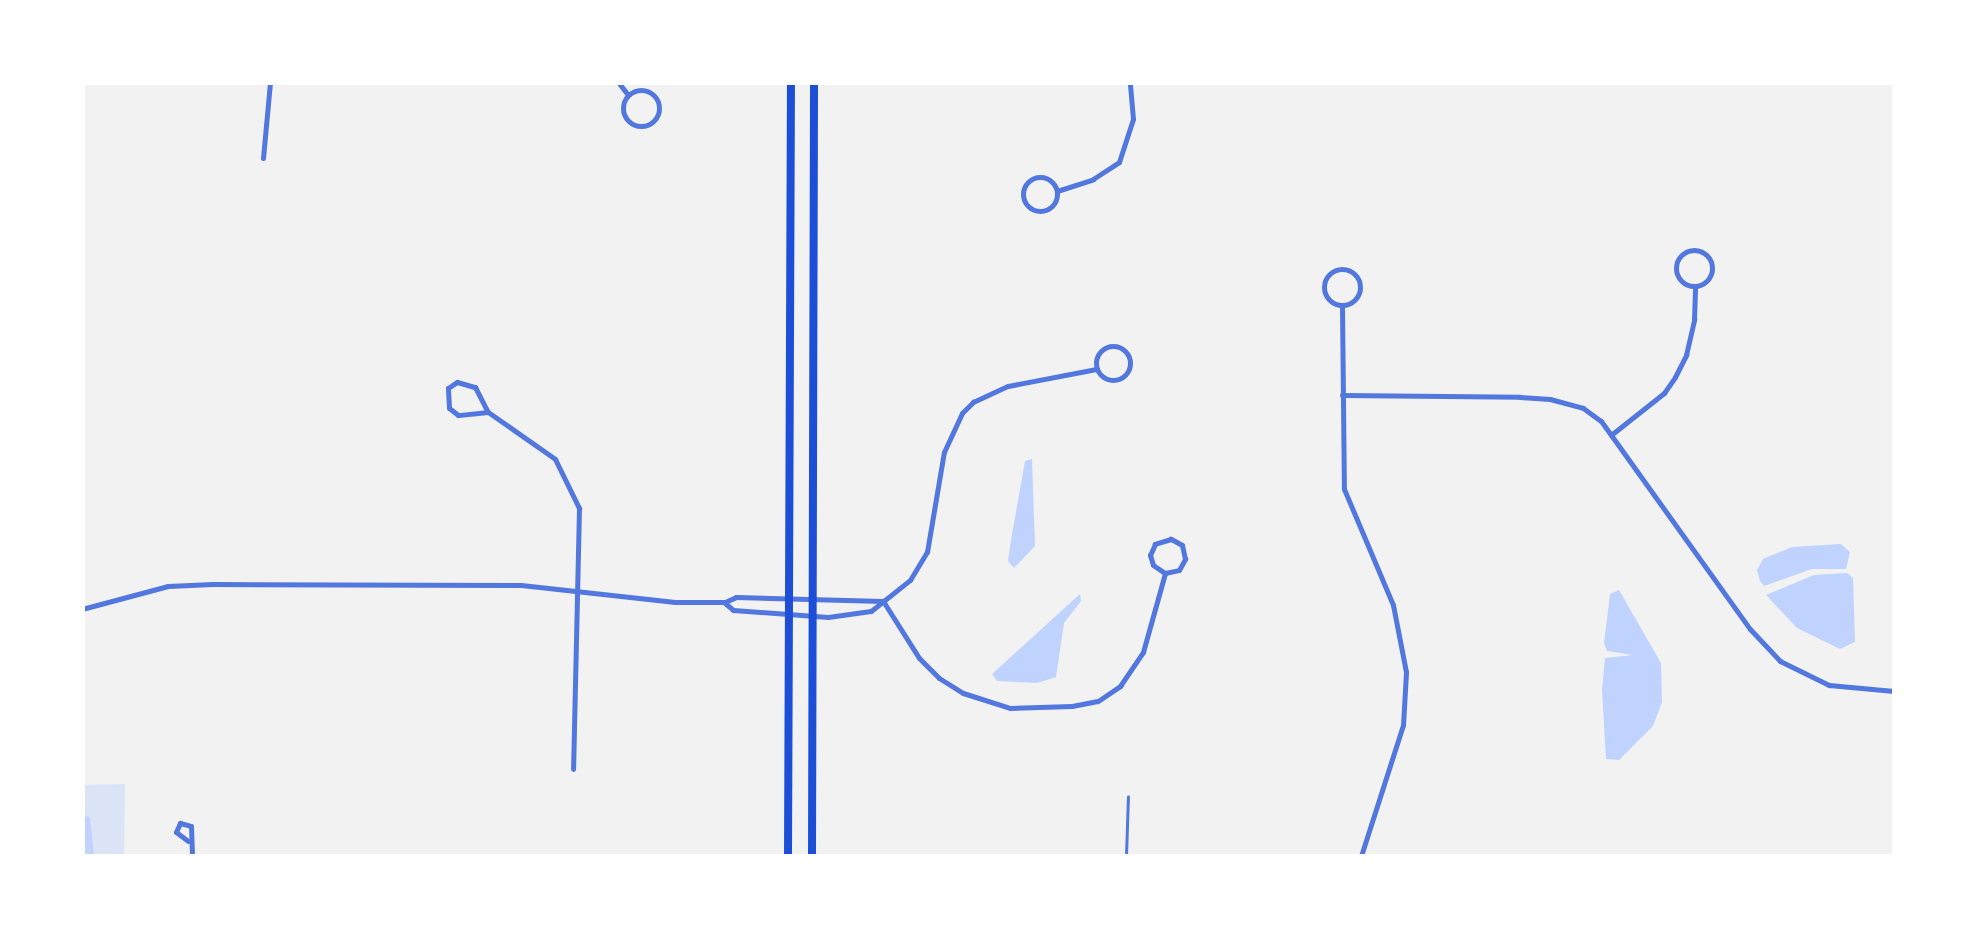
<!DOCTYPE html>
<html>
<head>
<meta charset="utf-8">
<style>
	body { margin:0 }
	#map { position:relative; width:1977px; height:939px; overflow:hidden; background:#f2f2f2; font-family:Quicksand,sans-serif }
	div>[style] { position:absolute }
	.green>* { inset:0; background:#dbe4f7 }
	.water>* { inset:0; background:#bfd3fe }
	.service>* { height:2.5px; margin:-1.25px; padding:0 1.25px; transform-origin:1.25px; border-radius:1.25px; background:#5277de }
	.minor>* { height:5px; margin:-2.5px; padding:0 2.5px; transform-origin:2.5px; border-radius:2.5px; background:#5277de }
	.minor>.ring { margin:-2.5px; padding:0; box-sizing:content-box; background:none; border:5px solid #5277de; border-radius:50% }
	.primary>* { height:8px; margin:-4px; padding:0 4px; transform-origin:4px; border-radius:4px; background:#1d4ed8 }
	span { translate:-50% -50%; white-space:nowrap; text-align:center; line-height:1.15; -webkit-text-stroke:8px #fff; paint-order:stroke }
	.frame { position:absolute; inset:0; border:85px solid #fff; pointer-events:none }
</style>
</head>
<body>
<div id="map">
	<div class="green">
		<i style="clip-path:polygon(125px 784px,124px 856px,83px 856px,82px 785px)"></i>
	</div>
	<div class="water">
		<i style="clip-path:polygon(1032px 459px,1035px 546px,1014px 568px,1008px 561px,1011px 540px,1025px 461px)"></i>
		<i style="clip-path:polygon(1841px 544px,1850px 552px,1846px 569px,1812px 569px,1764px 586px,1760px 581px,1757px 570px,1763px 559px,1792px 547px)"></i>
		<i style="clip-path:polygon(1847px 573px,1853px 578px,1855px 642px,1840px 649px,1797px 628px,1766px 595px,1814px 575px)"></i>
		<i style="clip-path:polygon(1619px 590px,1661px 663px,1662px 702px,1653px 726px,1619px 760px,1606px 759px,1602px 690px,1605px 658px,1633px 655px,1607px 651px,1604px 643px,1610px 594px)"></i>
		<i style="clip-path:polygon(1080px 594px,1081px 601px,1064px 623px,1056px 677px,1037px 683px,997px 681px,992px 674px)"></i>
		<i style="clip-path:polygon(82px 814px,90px 818px,94px 856px,83px 856px)"></i>
	</div>
	<div class="service">
		<i style="left:1126px;top:856px;width:59px;rotate:-88.1deg"></i>
	</div>
	<div class="minor">
		<i style="left:618px;top:82px;width:16px;rotate:52deg"></i>
		<i class="ring" style="left:623px;top:90px;width:31px;height:31px"></i>
		<i style="left:263px;top:158px;width:76px;rotate:-84.7deg"></i>
		<i class="ring" style="left:1023px;top:177px;width:29px;height:29px"></i>
		<i style="left:1057px;top:191px;width:38px;rotate:-18deg"></i>
		<i style="left:1093px;top:179px;width:31px;rotate:-33deg"></i>
		<i style="left:1119px;top:162px;width:45px;rotate:-72deg"></i>
		<i style="left:1133px;top:119px;width:37px;rotate:-95deg"></i>
		<i class="ring" style="left:1676px;top:250px;width:31px;height:31px"></i>
		<i class="ring" style="left:1324px;top:269px;width:31px;height:31px"></i>
		<i style="left:1342px;top:305px;width:184px;rotate:89.4deg"></i>
		<i style="left:1344px;top:489px;width:126px;rotate:67.1deg"></i>
		<i style="left:1393px;top:605px;width:68px;rotate:79deg"></i>
		<i style="left:1406px;top:672px;width:53px;rotate:93.2deg"></i>
		<i style="left:1403px;top:725px;width:138px;rotate:107.8deg"></i>
		<i class="ring" style="left:1096px;top:346px;width:29px;height:29px"></i>
		<i style="left:1342px;top:395px;width:178px;rotate:0.6deg"></i>
		<i style="left:1520px;top:397px;width:30px;rotate:4deg"></i>
		<i style="left:1550px;top:399px;width:34px;rotate:15deg"></i>
		<i style="left:1583px;top:408px;width:22px;rotate:36deg"></i>
		<i style="left:1601px;top:421px;width:256px;rotate:54.4deg"></i>
		<i style="left:1750px;top:629px;width:44px;rotate:46.8deg"></i>
		<i style="left:1780px;top:661px;width:55px;rotate:26.1deg"></i>
		<i style="left:1829px;top:685px;width:65px;rotate:5.3deg"></i>
		<i style="left:488px;top:412px;width:30px;rotate:174deg"></i>
		<i style="left:458px;top:415px;width:11px;rotate:-142deg"></i>
		<i style="left:449px;top:408px;width:20px;rotate:-93deg"></i>
		<i style="left:448px;top:388px;width:11px;rotate:-34deg"></i>
		<i style="left:457px;top:382px;width:19px;rotate:16deg"></i>
		<i style="left:475px;top:387px;width:28px;rotate:63deg"></i>
		<i style="left:488px;top:412px;width:82px;rotate:35deg"></i>
		<i style="left:555px;top:459px;width:55px;rotate:63.9deg"></i>
		<i style="left:579px;top:508px;width:261px;rotate:91.3deg"></i>
		<i style="left:1611px;top:435px;width:68px;rotate:-38.4deg"></i>
		<i style="left:1664px;top:393px;width:19px;rotate:-55deg"></i>
		<i style="left:1675px;top:377px;width:25px;rotate:-63deg"></i>
		<i style="left:1686px;top:355px;width:37px;rotate:-77deg"></i>
		<i style="left:1694px;top:319px;width:33px;rotate:-88deg"></i>
		<i style="left:883px;top:601px;width:67px;rotate:57.7deg"></i>
		<i style="left:919px;top:658px;width:28px;rotate:45deg"></i>
		<i style="left:939px;top:678px;width:28px;rotate:32deg"></i>
		<i style="left:963px;top:693px;width:49px;rotate:17.7deg"></i>
		<i style="left:1010px;top:708px;width:62px;rotate:-1.8deg"></i>
		<i style="left:1072px;top:706px;width:26px;rotate:-11deg"></i>
		<i style="left:1098px;top:701px;width:27px;rotate:-34deg"></i>
		<i style="left:1120px;top:686px;width:41px;rotate:-55.9deg"></i>
		<i style="left:1143px;top:652px;width:82px;rotate:-74.4deg"></i>
		<i style="left:1165px;top:573px;width:14px;rotate:-12deg"></i>
		<i style="left:1179px;top:570px;width:13px;rotate:-61deg"></i>
		<i style="left:1185px;top:559px;width:14px;rotate:-102deg"></i>
		<i style="left:1182px;top:545px;width:13px;rotate:-151deg"></i>
		<i style="left:1171px;top:539px;width:17px;rotate:163deg"></i>
		<i style="left:1155px;top:544px;width:12px;rotate:114deg"></i>
		<i style="left:1150px;top:555px;width:10px;rotate:73deg"></i>
		<i style="left:1153px;top:565px;width:14px;rotate:34deg"></i>
		<i style="left:725px;top:603px;width:11px;rotate:41deg"></i>
		<i style="left:733px;top:610px;width:95px;rotate:4.2deg"></i>
		<i style="left:828px;top:617px;width:43px;rotate:-7.9deg"></i>
		<i style="left:871px;top:611px;width:50px;rotate:-38.5deg"></i>
		<i style="left:910px;top:580px;width:33px;rotate:-59deg"></i>
		<i style="left:927px;top:552px;width:101px;rotate:-80.4deg"></i>
		<i style="left:944px;top:452px;width:43px;rotate:-65.2deg"></i>
		<i style="left:962px;top:413px;width:16px;rotate:-45deg"></i>
		<i style="left:973px;top:402px;width:38px;rotate:-25deg"></i>
		<i style="left:1008px;top:386px;width:90px;rotate:-10.9deg"></i>
		<i style="left:82px;top:609px;width:89px;rotate:-15deg"></i>
		<i style="left:168px;top:586px;width:45px;rotate:-2.5deg"></i>
		<i style="left:213px;top:584px;width:308px;rotate:0.2deg"></i>
		<i style="left:521px;top:585px;width:155px;rotate:6.3deg"></i>
		<i style="left:675px;top:602px;width:50px"></i>
		<i style="left:725px;top:602px;width:12px;rotate:-24deg"></i>
		<i style="left:736px;top:597px;width:147px;rotate:1.6deg"></i>
		<i style="left:188px;top:841px;width:15px;rotate:-143deg"></i>
		<i style="left:176px;top:832px;width:10px;rotate:-66deg"></i>
		<i style="left:180px;top:823px;width:11px;rotate:15deg"></i>
		<i style="left:191px;top:826px;width:30px;rotate:88deg"></i>
	</div>
	<div class="primary">
		<i style="left:788px;top:856px;width:774px;rotate:-89.78deg"></i>
		<i style="left:812px;top:856px;width:774px;rotate:-89.85deg"></i>
	</div>
	<div class="frame"></div>
</div>
</body>
</html>
